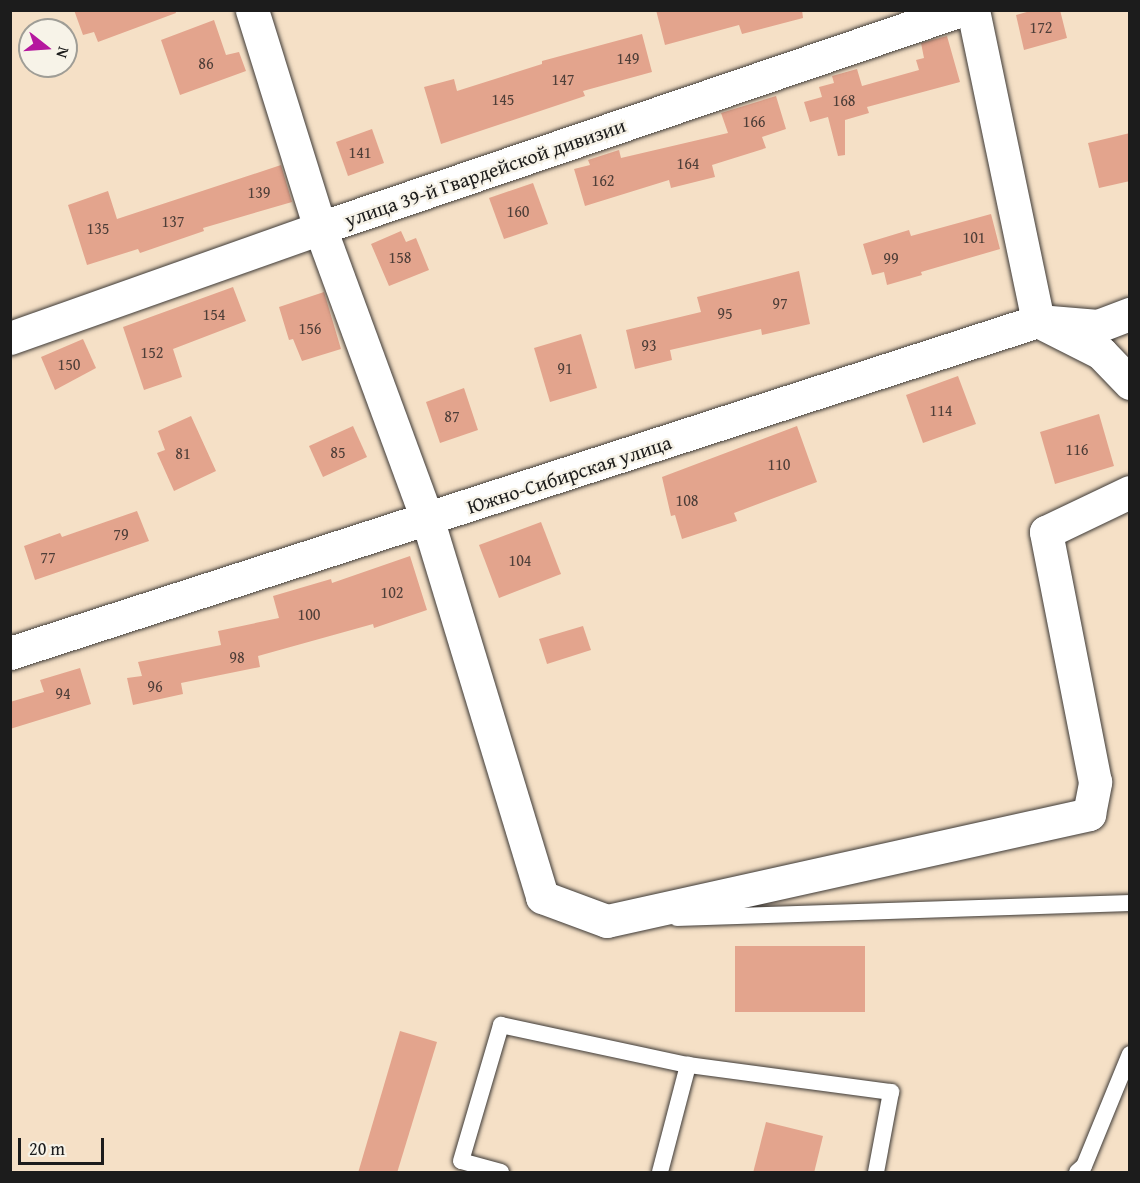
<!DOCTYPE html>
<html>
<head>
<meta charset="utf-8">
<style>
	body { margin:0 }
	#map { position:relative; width:1140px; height:1183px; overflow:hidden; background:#f5e0c6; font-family:"Gentium Book Plus",serif }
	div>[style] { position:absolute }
	.building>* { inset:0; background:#e3a48d }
	.roads { filter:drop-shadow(0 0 2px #3d3936) drop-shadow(0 0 2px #3d3936) }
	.service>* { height:16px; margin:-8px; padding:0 8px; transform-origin:8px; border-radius:8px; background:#fff }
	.minor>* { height:33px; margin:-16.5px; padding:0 16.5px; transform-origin:16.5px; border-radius:16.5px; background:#fff }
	span { translate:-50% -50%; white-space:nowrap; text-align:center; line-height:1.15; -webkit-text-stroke:4.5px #f7f3e8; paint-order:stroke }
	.number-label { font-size:16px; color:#4e3e38 }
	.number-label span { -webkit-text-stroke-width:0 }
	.street-label { font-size:20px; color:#1c1c1c }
	.frame { position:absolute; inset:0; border:12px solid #1c1c1c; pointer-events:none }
	.north { position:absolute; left:18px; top:18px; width:60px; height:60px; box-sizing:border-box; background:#f7f3e8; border:2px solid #9f9d96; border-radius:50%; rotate:107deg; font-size:16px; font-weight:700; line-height:24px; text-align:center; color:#1c1c1c }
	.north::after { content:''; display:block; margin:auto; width:21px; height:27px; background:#b5179e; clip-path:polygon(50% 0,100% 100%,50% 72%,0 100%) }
	.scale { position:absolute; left:18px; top:1138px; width:86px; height:27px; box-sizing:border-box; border:3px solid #1c1c1c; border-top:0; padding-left:8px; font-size:18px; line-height:21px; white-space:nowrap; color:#1c1c1c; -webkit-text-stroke:4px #f7f3e8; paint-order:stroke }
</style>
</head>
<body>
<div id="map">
	<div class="building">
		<i style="clip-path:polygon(74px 10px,175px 10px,176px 13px,98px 42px,94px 32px,83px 35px)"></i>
		<i style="clip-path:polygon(656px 10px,802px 10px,803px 18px,742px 34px,739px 25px,665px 45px)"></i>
		<i style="clip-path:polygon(1034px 10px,1060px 10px,1067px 38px,1024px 50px,1016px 15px)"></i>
		<i style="clip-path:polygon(214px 20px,226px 55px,239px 52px,246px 71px,180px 95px,161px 40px)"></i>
		<i style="clip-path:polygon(642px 34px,652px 72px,583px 91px,585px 96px,441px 144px,424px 87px,454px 79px,457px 91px,542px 64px,542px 61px)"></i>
		<i style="clip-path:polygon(947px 36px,960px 82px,867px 107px,869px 113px,845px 120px,845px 155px,838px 156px,828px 117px,810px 122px,804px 102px,822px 97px,819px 87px,834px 83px,832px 76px,857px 69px,862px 86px,919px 70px,916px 60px,924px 58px,921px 43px)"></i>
		<i style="clip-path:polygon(776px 96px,786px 129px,762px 137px,766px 148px,712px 165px,715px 177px,671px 188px,669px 180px,585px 206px,574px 169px,590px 165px,588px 160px,619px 150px,621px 158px,728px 133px,721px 113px)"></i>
		<i style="clip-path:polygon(372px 129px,384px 163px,348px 176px,336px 142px)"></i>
		<i style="clip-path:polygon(1130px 133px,1130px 181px,1099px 188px,1088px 143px)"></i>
		<i style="clip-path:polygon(281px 165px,292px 202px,203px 228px,204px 231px,140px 253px,138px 249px,87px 265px,68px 205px,108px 191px,117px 219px)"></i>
		<i style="clip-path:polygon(533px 183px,548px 224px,504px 239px,489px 198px)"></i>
		<i style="clip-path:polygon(991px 214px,1000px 249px,921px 272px,922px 275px,887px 285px,884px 272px,872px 275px,863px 244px,909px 230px,911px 236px)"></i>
		<i style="clip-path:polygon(401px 231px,406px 242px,416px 238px,429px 270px,389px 286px,371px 244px)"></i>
		<i style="clip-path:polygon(799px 271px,810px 324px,762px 335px,761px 329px,670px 350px,672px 360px,635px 369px,626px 330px,701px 312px,697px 297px)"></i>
		<i style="clip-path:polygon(233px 287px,246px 321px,173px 349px,182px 377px,144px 390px,123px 327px)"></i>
		<i style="clip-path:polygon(324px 292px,341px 349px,302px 361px,293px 339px,289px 340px,279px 307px)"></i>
		<i style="clip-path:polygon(581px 334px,597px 388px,550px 402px,534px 348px)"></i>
		<i style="clip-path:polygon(83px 339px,96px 368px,55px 390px,41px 357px)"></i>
		<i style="clip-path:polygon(958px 376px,976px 424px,923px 443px,906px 395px)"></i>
		<i style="clip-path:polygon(464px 388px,478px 430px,440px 443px,426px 402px)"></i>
		<i style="clip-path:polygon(1099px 414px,1114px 466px,1055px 484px,1040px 432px)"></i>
		<i style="clip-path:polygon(191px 416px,216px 471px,174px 491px,157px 453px,165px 450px,158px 431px)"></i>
		<i style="clip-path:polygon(353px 426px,367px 457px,323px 477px,309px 446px)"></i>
		<i style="clip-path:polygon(797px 426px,817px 482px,734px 513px,737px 521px,682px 539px,675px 515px,671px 516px,662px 477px)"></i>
		<i style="clip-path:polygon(137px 511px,149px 541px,35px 580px,24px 546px,60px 533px,62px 537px)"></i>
		<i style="clip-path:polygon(541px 522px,561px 574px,499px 598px,479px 545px)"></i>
		<i style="clip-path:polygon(410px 556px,427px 610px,374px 628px,373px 624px,258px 656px,260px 667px,181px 683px,183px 694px,133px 705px,127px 678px,142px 676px,138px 662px,221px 645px,218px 631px,279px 618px,273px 596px,331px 579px,332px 583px)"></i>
		<i style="clip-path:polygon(583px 626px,591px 650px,547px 664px,539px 639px)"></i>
		<i style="clip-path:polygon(80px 668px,91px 704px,10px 729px,10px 702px,44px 692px,40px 680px)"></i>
		<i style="clip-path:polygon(735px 946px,865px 946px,865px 1012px,735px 1012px)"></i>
		<i style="clip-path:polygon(400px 1031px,437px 1042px,397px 1173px,358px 1173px)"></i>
		<i style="clip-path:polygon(766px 1122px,823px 1136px,814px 1173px,753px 1173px)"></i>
	</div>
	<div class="roads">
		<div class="service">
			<i style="left:677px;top:918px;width:453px;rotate:-1.9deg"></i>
			<i style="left:501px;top:1172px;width:41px;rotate:-164.6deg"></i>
			<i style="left:461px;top:1161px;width:142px;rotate:-73.6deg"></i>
			<i style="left:501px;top:1025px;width:191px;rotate:12.1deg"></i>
			<i style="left:688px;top:1065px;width:205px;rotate:7.6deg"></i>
			<i style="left:891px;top:1092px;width:81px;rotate:100.6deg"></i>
			<i style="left:660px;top:1172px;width:111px;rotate:-75.3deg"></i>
			<i style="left:1077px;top:1172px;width:9px;rotate:-41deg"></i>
			<i style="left:1084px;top:1166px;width:121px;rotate:-67.7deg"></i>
		</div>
		<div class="minor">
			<i style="left:252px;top:10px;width:228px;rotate:72.7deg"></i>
			<i style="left:320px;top:228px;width:312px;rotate:69.8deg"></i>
			<i style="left:428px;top:521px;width:393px;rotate:73.1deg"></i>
			<i style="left:542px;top:897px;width:69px;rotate:20.3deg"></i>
			<i style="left:607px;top:921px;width:494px;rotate:-12.5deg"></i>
			<i style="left:1089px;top:814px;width:33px;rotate:-79deg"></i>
			<i style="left:1095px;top:782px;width:255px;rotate:-101.1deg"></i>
			<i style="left:1046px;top:532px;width:93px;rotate:-25.5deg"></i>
			<i style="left:973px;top:10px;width:318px;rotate:78.2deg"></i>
			<i style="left:1038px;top:321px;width:71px;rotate:26.9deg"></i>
			<i style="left:1101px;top:353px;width:42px;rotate:46deg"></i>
			<i style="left:10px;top:338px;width:329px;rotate:-19.5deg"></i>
			<i style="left:320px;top:228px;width:677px;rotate:-18.78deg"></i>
			<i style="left:10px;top:653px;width:1080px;rotate:-17.9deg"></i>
			<i style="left:1038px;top:321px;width:60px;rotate:4.8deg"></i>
			<i style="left:1098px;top:326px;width:34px;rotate:-21deg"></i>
		</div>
	</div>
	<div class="number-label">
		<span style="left:1041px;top:27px">172</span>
		<span style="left:628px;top:58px">149</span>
		<span style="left:206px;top:63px">86</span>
		<span style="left:563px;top:79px">147</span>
		<span style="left:503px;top:99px">145</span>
		<span style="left:844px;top:100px">168</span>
		<span style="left:754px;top:121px">166</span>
		<span style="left:360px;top:152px">141</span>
		<span style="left:688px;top:163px">164</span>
		<span style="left:603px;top:180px">162</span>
		<span style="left:259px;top:192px">139</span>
		<span style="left:518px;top:211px">160</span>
		<span style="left:173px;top:221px">137</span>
		<span style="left:98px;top:228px">135</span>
		<span style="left:974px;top:237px">101</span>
		<span style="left:400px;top:257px">158</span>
		<span style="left:891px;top:258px">99</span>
		<span style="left:780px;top:303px">97</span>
		<span style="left:725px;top:313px">95</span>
		<span style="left:214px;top:314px">154</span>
		<span style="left:310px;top:328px">156</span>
		<span style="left:649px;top:345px">93</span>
		<span style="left:152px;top:352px">152</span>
		<span style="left:69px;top:364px">150</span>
		<span style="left:565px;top:368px">91</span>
		<span style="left:941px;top:410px">114</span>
		<span style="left:452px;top:416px">87</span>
		<span style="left:1077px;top:449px">116</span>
		<span style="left:338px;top:452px">85</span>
		<span style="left:183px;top:453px">81</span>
		<span style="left:779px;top:464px">110</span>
		<span style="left:687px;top:500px">108</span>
		<span style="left:121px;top:534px">79</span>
		<span style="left:48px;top:557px">77</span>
		<span style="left:520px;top:560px">104</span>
		<span style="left:392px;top:592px">102</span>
		<span style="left:309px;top:614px">100</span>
		<span style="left:237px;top:657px">98</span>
		<span style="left:155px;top:686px">96</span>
		<span style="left:63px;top:693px">94</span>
	</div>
	<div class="street-label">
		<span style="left:485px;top:172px;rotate:-19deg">улица 39-й Гвардейской дивизии</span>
		<span style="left:569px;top:474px;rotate:-18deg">Южно-Сибирская улица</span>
	</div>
	<div class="frame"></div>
	<div class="north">N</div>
	<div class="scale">20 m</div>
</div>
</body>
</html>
